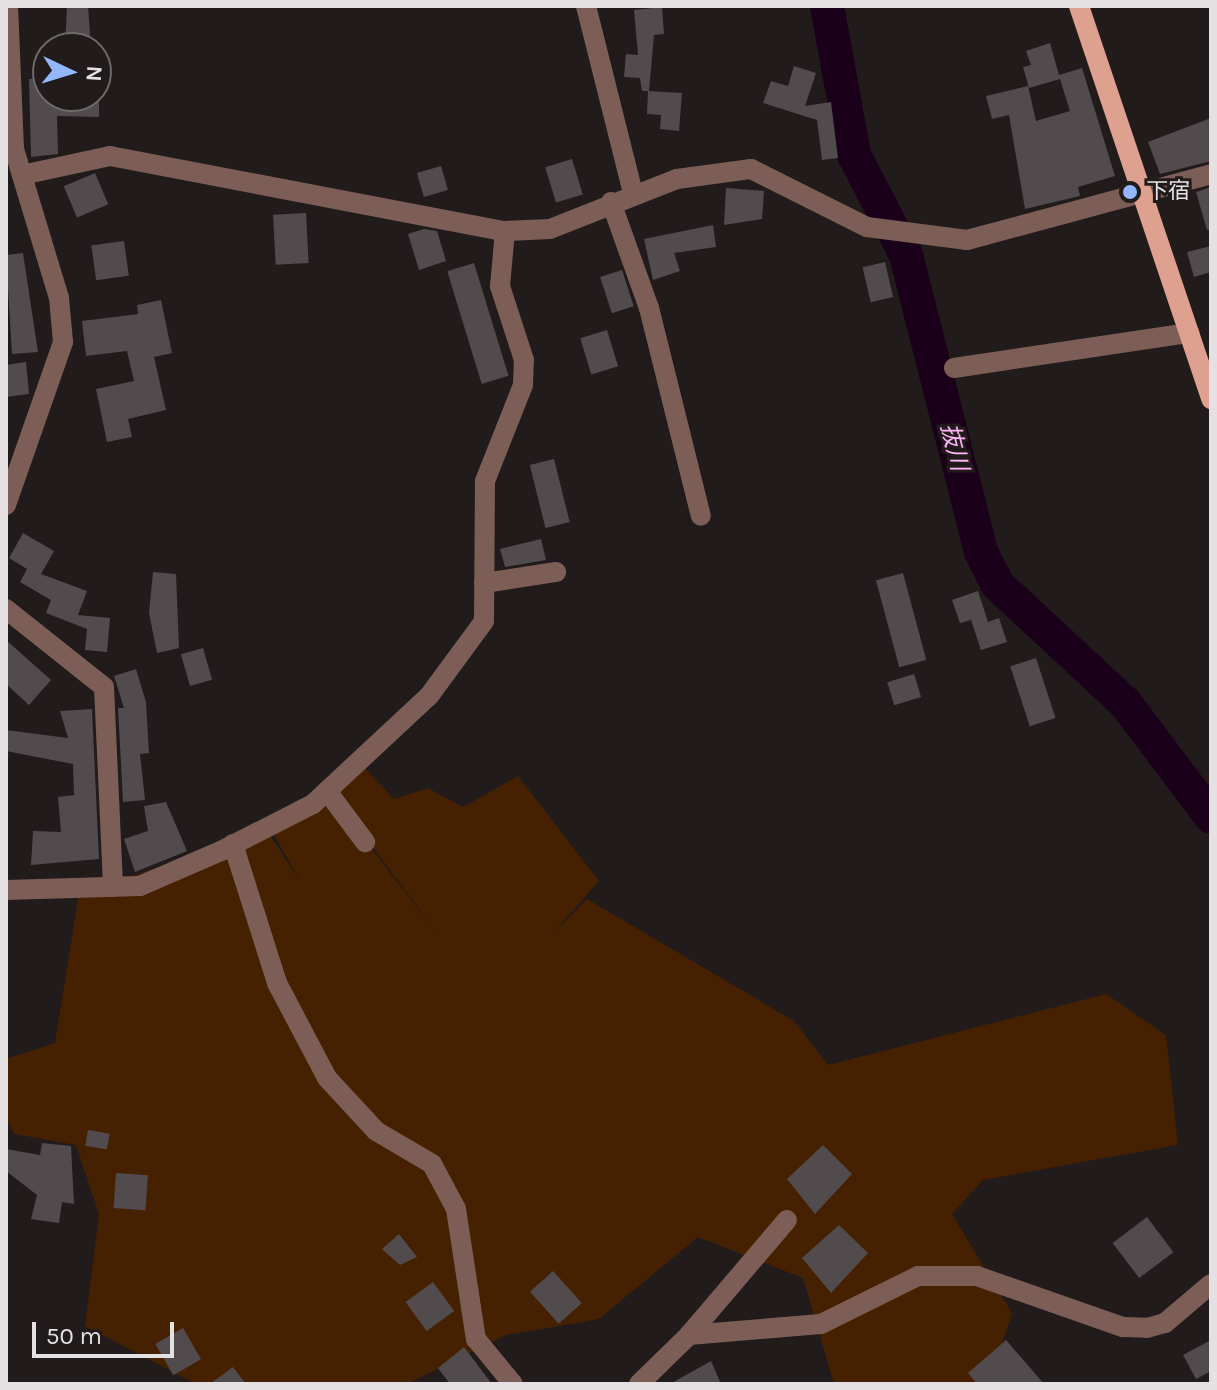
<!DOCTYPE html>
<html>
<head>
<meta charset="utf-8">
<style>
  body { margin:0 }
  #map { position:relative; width:1217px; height:1390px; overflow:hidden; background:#211b1b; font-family:Karla,"Noto Sans JP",sans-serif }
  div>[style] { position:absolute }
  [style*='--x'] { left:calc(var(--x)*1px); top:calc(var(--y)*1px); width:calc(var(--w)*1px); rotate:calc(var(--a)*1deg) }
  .green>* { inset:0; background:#452101 }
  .river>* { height:34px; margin:-17px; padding:0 17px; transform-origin:17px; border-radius:17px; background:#1a0019 }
  .building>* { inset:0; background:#514b4d; transform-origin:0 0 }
  .minor>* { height:20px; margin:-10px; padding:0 10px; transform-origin:10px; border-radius:10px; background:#7c5e56 }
  .major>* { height:20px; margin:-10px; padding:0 10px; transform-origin:10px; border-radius:10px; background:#dea08f }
  .dots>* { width:22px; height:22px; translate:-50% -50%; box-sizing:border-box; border:4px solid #211b1b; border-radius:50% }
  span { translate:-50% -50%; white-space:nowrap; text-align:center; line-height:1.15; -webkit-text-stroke:6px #211b1b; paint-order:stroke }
  .poi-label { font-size:22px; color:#e5e0e1 }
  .left { translate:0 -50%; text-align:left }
  .water-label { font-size:24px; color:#feb4f8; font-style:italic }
  .frame { position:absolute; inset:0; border:8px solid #e5e0e1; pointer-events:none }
  .north { position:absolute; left:32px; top:32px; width:80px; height:80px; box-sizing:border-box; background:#211b1b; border:2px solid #6f6a6a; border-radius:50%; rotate:94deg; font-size:22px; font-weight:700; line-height:32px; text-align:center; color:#e5e0e1 }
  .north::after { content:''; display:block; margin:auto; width:28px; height:36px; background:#93b7fd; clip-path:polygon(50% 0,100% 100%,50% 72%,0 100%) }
  .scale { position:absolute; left:32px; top:1322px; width:142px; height:36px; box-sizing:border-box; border:4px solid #e5e0e1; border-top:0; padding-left:10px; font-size:24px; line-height:28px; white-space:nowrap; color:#e5e0e1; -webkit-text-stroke:6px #211b1b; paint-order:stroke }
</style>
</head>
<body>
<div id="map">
  <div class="green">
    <i style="clip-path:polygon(363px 766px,394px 799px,428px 788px,463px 807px,518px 776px,599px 881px,549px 938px,587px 899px,794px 1021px,828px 1065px,1106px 994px,1166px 1035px,1178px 1145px,983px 1180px,952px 1214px,1012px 1313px,989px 1384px,834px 1384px,803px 1278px,698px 1237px,599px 1319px,506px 1335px,407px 1384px,196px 1384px,85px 1326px,99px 1214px,76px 1145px,14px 1134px,6px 1117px,6px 1059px,55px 1043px,79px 893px,268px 832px,302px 884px,270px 828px,327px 791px,440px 937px,331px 791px)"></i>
  </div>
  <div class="river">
    <i style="--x:827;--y:6;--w:151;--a:79.7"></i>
    <i style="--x:854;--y:155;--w:113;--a:62.5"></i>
    <i style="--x:906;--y:255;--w:306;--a:75.8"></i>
    <i style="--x:981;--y:552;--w:36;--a:63"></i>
    <i style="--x:997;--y:584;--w:176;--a:42.9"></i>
    <i style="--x:1126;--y:704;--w:141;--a:53"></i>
  </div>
  <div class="building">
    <i style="clip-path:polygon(67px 6px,88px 6px,91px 48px,65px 48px)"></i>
    <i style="clip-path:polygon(662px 7px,664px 34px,654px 35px,649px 91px,642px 91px,640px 78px,624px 77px,626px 54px,638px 55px,634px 10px)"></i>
    <i style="clip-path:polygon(1050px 43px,1059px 75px,1082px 68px,1115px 176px,1078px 187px,1080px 196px,1025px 209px,1009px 115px,992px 119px,986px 96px,1028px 86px,1036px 121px,1070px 111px,1060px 79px,1029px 88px,1023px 67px,1031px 65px,1026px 51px)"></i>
    <i style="clip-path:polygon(794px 66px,816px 73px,805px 106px,831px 102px,838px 158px,822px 160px,817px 120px,763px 103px,771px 81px,788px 86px)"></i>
    <i style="clip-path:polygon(29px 79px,48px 79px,48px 96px,99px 96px,99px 117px,57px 116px,58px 154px,31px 157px)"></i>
    <i style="clip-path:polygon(648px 91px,682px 93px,679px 131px,660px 129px,661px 115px,647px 114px)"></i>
    <i style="clip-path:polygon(1211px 118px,1211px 161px,1160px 174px,1148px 142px)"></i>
    <i style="left:572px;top:159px;width:37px;height:28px;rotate:73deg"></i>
    <i style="left:441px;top:166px;width:25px;height:25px;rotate:74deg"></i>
    <i style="left:95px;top:173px;width:34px;height:34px;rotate:67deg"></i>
    <i style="clip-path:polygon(1211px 187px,1211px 230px,1207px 230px,1196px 192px)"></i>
    <i style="clip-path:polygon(726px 188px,764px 191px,762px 219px,724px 225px)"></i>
    <i style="left:306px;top:213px;width:50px;height:33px;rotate:87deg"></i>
    <i style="clip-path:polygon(713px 225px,716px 247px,674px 253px,680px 271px,653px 280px,644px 239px)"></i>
    <i style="clip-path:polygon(424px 229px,437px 231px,446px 261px,419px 270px,408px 234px)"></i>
    <i style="left:124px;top:241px;width:35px;height:33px;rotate:82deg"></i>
    <i style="clip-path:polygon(1211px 246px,1211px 272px,1194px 277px,1187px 252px)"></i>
    <i style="clip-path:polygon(23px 253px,38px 352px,12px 354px,6px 255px)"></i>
    <i style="left:885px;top:262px;width:36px;height:23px;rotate:77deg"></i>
    <i style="left:474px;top:263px;width:118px;height:28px;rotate:73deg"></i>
    <i style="left:622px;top:270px;width:38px;height:23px;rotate:72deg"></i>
    <i style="clip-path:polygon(161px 300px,172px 353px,154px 357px,166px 410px,128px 419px,132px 437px,107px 442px,96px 389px,134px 381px,127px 351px,86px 356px,82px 321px,138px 314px,137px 305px)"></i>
    <i style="left:607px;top:330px;width:38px;height:28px;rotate:73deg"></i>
    <i style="clip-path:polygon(26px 362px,29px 394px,6px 397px,6px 365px)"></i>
    <i style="left:554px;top:459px;width:65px;height:25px;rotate:76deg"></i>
    <i style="clip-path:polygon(23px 533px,54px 551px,41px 574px,87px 591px,78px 615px,110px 618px,107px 652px,85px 650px,87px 629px,46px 613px,51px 600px,20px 582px,27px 569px,9px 558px)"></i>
    <i style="clip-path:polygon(541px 539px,546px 560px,505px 567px,500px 549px)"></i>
    <i style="clip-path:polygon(153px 572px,176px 574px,179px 648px,157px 653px,149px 613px)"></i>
    <i style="left:903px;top:573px;width:90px;height:28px;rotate:75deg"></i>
    <i style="clip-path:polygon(978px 591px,988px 622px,999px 618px,1007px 642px,981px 650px,971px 620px,960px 623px,952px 600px)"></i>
    <i style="clip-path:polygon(6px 640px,51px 680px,29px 705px,6px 684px)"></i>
    <i style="left:203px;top:648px;width:33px;height:23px;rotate:74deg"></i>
    <i style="left:1036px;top:658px;width:63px;height:27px;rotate:72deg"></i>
    <i style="clip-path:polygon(136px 669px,146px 702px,149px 753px,140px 754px,145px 800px,123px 802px,118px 708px,124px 708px,114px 676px)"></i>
    <i style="left:914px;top:674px;width:24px;height:28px;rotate:73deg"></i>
    <i style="clip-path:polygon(92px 709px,99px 859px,31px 865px,33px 831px,61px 832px,58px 797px,74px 795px,73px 764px,6px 751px,6px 730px,68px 738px,60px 711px)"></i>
    <i style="clip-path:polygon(166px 802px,187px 851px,135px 872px,124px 839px,148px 831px,144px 806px)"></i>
    <i style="left:88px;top:1130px;width:22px;height:16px;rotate:10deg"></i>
    <i style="clip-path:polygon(42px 1143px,71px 1146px,74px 1204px,62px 1202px,59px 1223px,31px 1219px,37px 1195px,6px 1171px,6px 1149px,40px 1155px)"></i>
    <i style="clip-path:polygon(823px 1145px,852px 1174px,815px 1214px,787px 1179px)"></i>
    <i style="left:116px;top:1173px;width:32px;height:35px;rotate:4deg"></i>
    <i style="left:1147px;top:1217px;width:44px;height:43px;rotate:53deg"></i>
    <i style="clip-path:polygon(839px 1225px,868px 1253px,831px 1293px,802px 1258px)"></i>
    <i style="clip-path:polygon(399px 1234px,417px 1257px,400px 1265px,382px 1249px)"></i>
    <i style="left:553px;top:1271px;width:43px;height:31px;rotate:48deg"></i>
    <i style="left:433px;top:1282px;width:36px;height:34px;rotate:54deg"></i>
    <i style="left:183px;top:1328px;width:36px;height:32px;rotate:60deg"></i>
    <i style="clip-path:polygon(1006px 1340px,1044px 1384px,977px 1384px,968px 1373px)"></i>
    <i style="clip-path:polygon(1211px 1340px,1211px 1371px,1196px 1379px,1183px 1355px)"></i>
    <i style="clip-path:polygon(464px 1347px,492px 1384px,450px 1384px,438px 1368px)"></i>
    <i style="clip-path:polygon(711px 1361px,721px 1384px,670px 1384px)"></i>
    <i style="clip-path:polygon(233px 1367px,246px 1384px,210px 1384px)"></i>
  </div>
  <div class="minor">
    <i style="--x:586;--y:6;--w:193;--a:75.9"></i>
    <i style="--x:22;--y:175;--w:90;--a:-12.2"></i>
    <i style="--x:110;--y:156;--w:402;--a:10.8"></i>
    <i style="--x:505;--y:231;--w:45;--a:-2.5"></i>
    <i style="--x:550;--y:229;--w:136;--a:-21.5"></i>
    <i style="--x:677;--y:179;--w:75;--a:-7.7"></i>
    <i style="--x:751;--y:169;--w:130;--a:26.6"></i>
    <i style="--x:867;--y:227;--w:101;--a:7.4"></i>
    <i style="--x:967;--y:240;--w:253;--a:-15.1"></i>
    <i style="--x:611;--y:202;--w:113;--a:70.3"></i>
    <i style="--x:649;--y:308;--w:214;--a:76"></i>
    <i style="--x:954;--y:368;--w:238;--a:-8.5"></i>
    <i style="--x:6;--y:505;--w:173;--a:-70.7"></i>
    <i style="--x:63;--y:342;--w:44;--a:-95.2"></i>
    <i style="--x:59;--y:298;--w:156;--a:-106.8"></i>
    <i style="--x:14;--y:149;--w:143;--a:-92.4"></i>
    <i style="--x:484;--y:583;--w:73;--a:-8.7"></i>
    <i style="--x:6;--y:609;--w:125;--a:38.5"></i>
    <i style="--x:104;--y:687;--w:200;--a:87.4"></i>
    <i style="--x:327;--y:791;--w:64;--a:53.3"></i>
    <i style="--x:233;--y:844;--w:146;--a:72.4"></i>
    <i style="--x:277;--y:983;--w:107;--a:62.2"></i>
    <i style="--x:327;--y:1078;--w:72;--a:47.2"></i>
    <i style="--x:376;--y:1131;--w:65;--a:30.5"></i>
    <i style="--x:432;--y:1164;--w:51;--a:61.9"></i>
    <i style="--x:456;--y:1209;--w:132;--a:81.3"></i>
    <i style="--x:476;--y:1339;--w:58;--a:50.6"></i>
    <i style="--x:6;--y:890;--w:134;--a:-1.7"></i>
    <i style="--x:140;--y:886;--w:88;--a:-23.4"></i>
    <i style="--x:221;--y:851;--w:103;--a:-27.1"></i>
    <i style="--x:313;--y:804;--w:158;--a:-43"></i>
    <i style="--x:429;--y:696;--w:93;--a:-53.7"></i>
    <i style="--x:484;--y:621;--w:140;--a:-89.6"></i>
    <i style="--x:485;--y:481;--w:103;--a:-68.4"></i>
    <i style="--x:523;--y:385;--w:25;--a:-88"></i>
    <i style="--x:524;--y:360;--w:78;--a:-108"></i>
    <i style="--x:500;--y:286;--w:55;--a:-84.8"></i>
    <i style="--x:689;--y:1335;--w:151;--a:-49.6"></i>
    <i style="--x:639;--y:1384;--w:70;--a:-44.4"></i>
    <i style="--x:689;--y:1335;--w:132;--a:-4.8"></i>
    <i style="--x:821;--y:1324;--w:108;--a:-26.3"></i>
    <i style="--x:918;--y:1276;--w:59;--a:0"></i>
    <i style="--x:977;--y:1276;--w:155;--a:19.3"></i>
    <i style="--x:1123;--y:1327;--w:24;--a:2"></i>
    <i style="--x:1147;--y:1328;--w:19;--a:-16"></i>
    <i style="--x:1165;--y:1323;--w:60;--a:-40.3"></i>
  </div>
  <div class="major">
    <i style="--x:1079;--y:6;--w:415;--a:71.4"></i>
  </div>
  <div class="dots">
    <i style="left:1130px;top:192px;background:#93b7fd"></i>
  </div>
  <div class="poi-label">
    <span class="left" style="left:1146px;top:192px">下宿</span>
  </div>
  <div class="water-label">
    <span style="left:954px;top:447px;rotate:76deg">抜川</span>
  </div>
  <div class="frame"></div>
  <div class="north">N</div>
  <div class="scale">50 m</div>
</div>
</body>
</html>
